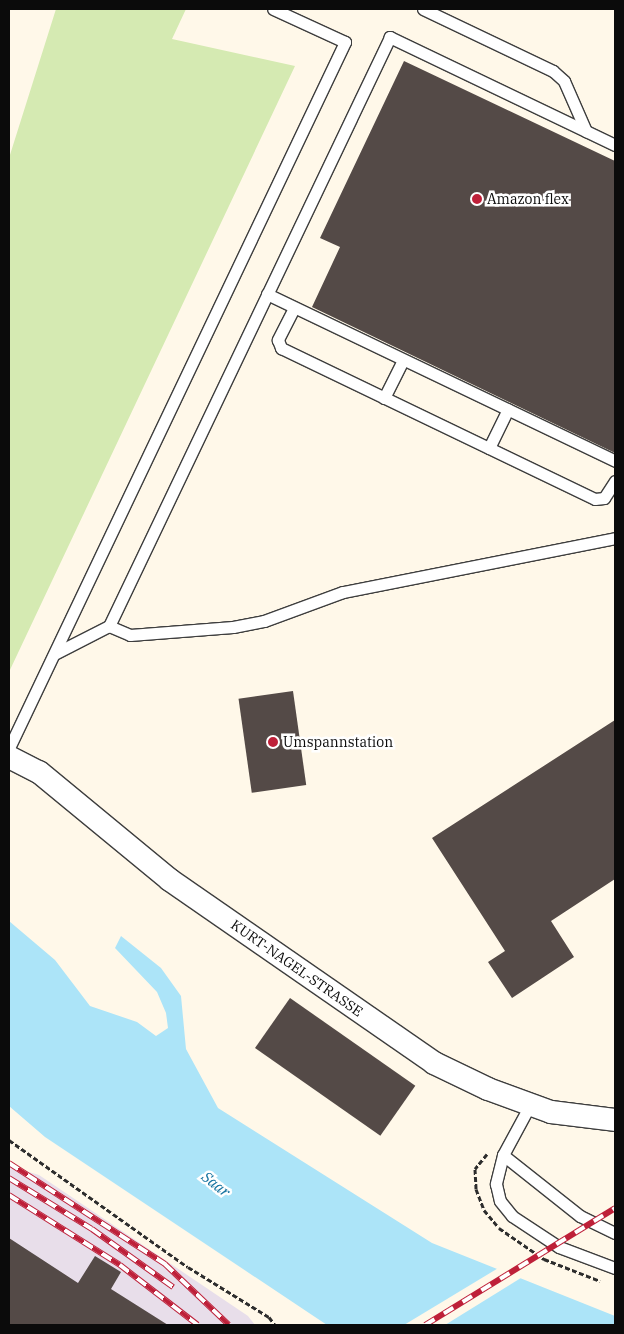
<!DOCTYPE html>
<html>
<head>
<meta charset="utf-8">
<style>
  body { margin:0 }
  #map { position:relative; width:624px; height:1334px; overflow:hidden; background:#fff8e9; font-family:"IBM Plex Serif",serif }
  div>[style] { position:absolute }
  [style*='--x'] { left:calc(var(--x)*1px); top:calc(var(--y)*1px); width:calc(var(--w)*1px); rotate:calc(var(--a)*1deg) }
  .industrial>* { inset:0; background:#e8deea }
  .green>* { inset:0; background:#d5eab2 }
  .water>* { inset:0; background:#ace4f8 }
  .pier>* { inset:0; background:#fff8e9 }
  .building>* { inset:0; background:#544a47; transform-origin:0 0 }
  .path>* { height:3px; margin-top:-1.5px; transform-origin:0; background:repeating-linear-gradient(90deg,#2d2d2d 0 5px,transparent 0 7.5px) }
  .roads { filter:drop-shadow(1px 0 #3e3e3e) drop-shadow(-1px 0 #3e3e3e) drop-shadow(0 1px #3e3e3e) drop-shadow(0 -1px #3e3e3e) }
  .lane>* { height:11px; margin:-5.5px; padding:0 5.5px; transform-origin:5.5px; border-radius:5.5px; background:#fff }
  .street>* { height:22px; margin:-11px; padding:0 11px; transform-origin:11px; border-radius:11px; background:#fff }
  .rail>* { height:5.5px; margin-top:-2.75px; transform-origin:0; background:repeating-linear-gradient(90deg,#fff 0 11px,#be2039 0 22px); box-sizing:border-box; border-block:1px solid #be2039 }
  .dots>* { width:14px; height:14px; translate:-50% -50%; box-sizing:border-box; border:2px solid #fff; border-radius:50% }
  span { translate:-50% -50%; white-space:nowrap; text-align:center; line-height:1.15; -webkit-text-stroke:5px #fff; paint-order:stroke }
  .poi-label { font-size:14px; color:#0b0b0b }
  .left { translate:0 -50%; text-align:left }
  .street-label { font-size:14px; color:#0b0b0b }
  .water-label { font-size:15px; color:#12719f; font-style:italic }
  .frame { position:absolute; inset:0; border:10px solid #0b0b0b; pointer-events:none }
</style>
</head>
<body>
<div id="map">
  <div class="industrial">
    <i style="clip-path:polygon(9px 1166px,39px 1175px,248px 1316px,255px 1325px,9px 1325px)"></i>
  </div>
  <div class="green">
    <i style="clip-path:polygon(56px 9px,186px 9px,172px 39px,295px 66px,9px 672px,9px 158px)"></i>
  </div>
  <div class="water">
    <i style="clip-path:polygon(9px 921px,55px 960px,90px 1006px,137px 1022px,156px 1036px,168px 1028px,166px 1013px,157px 992px,115px 948px,121px 936px,161px 968px,181px 996px,186px 1049px,218px 1108px,432px 1243px,615px 1316px,615px 1325px,327px 1325px,45px 1137px,9px 1106px)"></i>
  </div>
  <div class="pier">
    <i style="clip-path:polygon(500px 1267px,524px 1276px,445px 1325px,404px 1325px)"></i>
  </div>
  <div class="building">
    <i style="clip-path:polygon(404px 61px,615px 161px,615px 453px,312px 307px,340px 247px,320px 238px)"></i>
    <i style="left:293px;top:691px;width:95px;height:55px;rotate:82deg"></i>
    <i style="clip-path:polygon(615px 720px,615px 879px,551px 921px,574px 957px,512px 998px,488px 962px,505px 951px,432px 838px)"></i>
    <i style="left:290px;top:998px;width:153px;height:61px;rotate:35deg"></i>
    <i style="clip-path:polygon(9px 1238px,78px 1283px,95px 1256px,121px 1272px,111px 1289px,168px 1325px,9px 1325px)"></i>
  </div>
  <div class="path">
    <i style="--x:9;--y:1140;--w:219;--a:35.4"></i>
    <i style="--x:188;--y:1267;--w:95;--a:31.7"></i>
    <i style="--x:269;--y:1317;--w:10;--a:53"></i>
    <i style="--x:487;--y:1154;--w:19;--a:129"></i>
    <i style="--x:475;--y:1169;--w:20;--a:87"></i>
    <i style="--x:476;--y:1189;--w:22;--a:69"></i>
    <i style="--x:484;--y:1210;--w:23;--a:50"></i>
    <i style="--x:499;--y:1228;--w:55;--a:34.6"></i>
    <i style="--x:544;--y:1259;--w:60;--a:21.4"></i>
  </div>
  <div class="roads">
    <div class="lane">
      <i style="--x:423;--y:9;--w:144;--a:25.5"></i>
      <i style="--x:553;--y:71;--w:15;--a:42"></i>
      <i style="--x:564;--y:81;--w:55;--a:66.3"></i>
      <i style="--x:615;--y:145;--w:250;--a:-154.4"></i>
      <i style="--x:390;--y:37;--w:653;--a:115.5"></i>
      <i style="--x:109;--y:626;--w:23;--a:23"></i>
      <i style="--x:130;--y:635;--w:103;--a:-4.4"></i>
      <i style="--x:233;--y:627;--w:32;--a:-11"></i>
      <i style="--x:264;--y:621;--w:84;--a:-20.2"></i>
      <i style="--x:343;--y:592;--w:277;--a:-11.2"></i>
      <i style="--x:267;--y:294;--w:386;--a:25.6"></i>
      <i style="--x:294;--y:308;--w:36;--a:117"></i>
      <i style="--x:278;--y:340;--w:9;--a:69"></i>
      <i style="--x:281;--y:348;--w:348;--a:25.7"></i>
      <i style="--x:595;--y:499;--w:9;--a:-6"></i>
      <i style="--x:604;--y:498;--w:20;--a:-57"></i>
      <i style="--x:384;--y:398;--w:42;--a:-63.4"></i>
      <i style="--x:489;--y:448;--w:43;--a:-64"></i>
      <i style="--x:56;--y:653;--w:59;--a:-27"></i>
      <i style="--x:9;--y:748;--w:782;--a:-64.55"></i>
      <i style="--x:345;--y:42;--w:79;--a:-155.4"></i>
      <i style="--x:530;--y:1105;--w:57;--a:118.4"></i>
      <i style="--x:503;--y:1155;--w:98;--a:38.4"></i>
      <i style="--x:580;--y:1216;--w:39;--a:26"></i>
      <i style="--x:503;--y:1155;--w:30;--a:104"></i>
      <i style="--x:496;--y:1184;--w:17;--a:77"></i>
      <i style="--x:500;--y:1201;--w:19;--a:51"></i>
      <i style="--x:512;--y:1216;--w:56;--a:33.4"></i>
      <i style="--x:559;--y:1247;--w:60;--a:20.6"></i>
    </div>
    <div class="street">
      <i style="--x:9;--y:757;--w:34;--a:27"></i>
      <i style="--x:39;--y:772;--w:170;--a:39.5"></i>
      <i style="--x:170;--y:880;--w:321;--a:34.7"></i>
      <i style="--x:434;--y:1063;--w:60;--a:25.7"></i>
      <i style="--x:488;--y:1089;--w:67;--a:20.1"></i>
      <i style="--x:551;--y:1112;--w:64;--a:7.1"></i>
    </div>
  </div>
  <div class="rail">
    <i style="--x:9;--y:1163;--w:186;--a:32.9"></i>
    <i style="--x:165;--y:1264;--w:88;--a:43.6"></i>
    <i style="--x:9;--y:1178;--w:97;--a:31.6"></i>
    <i style="--x:92;--y:1229;--w:100;--a:35.6"></i>
    <i style="--x:9;--y:1195;--w:131;--a:32.2"></i>
    <i style="--x:120;--y:1265;--w:98;--a:37.6"></i>
    <i style="--x:425;--y:1325;--w:223;--a:-31.6"></i>
  </div>
  <div class="dots">
    <i style="left:477px;top:199px;background:#be2039"></i>
    <i style="left:273px;top:742px;background:#be2039"></i>
  </div>
  <div class="poi-label">
    <span class="left" style="left:487px;top:199px">Amazon flex</span>
    <span class="left" style="left:283px;top:742px">Umspannstation</span>
  </div>
  <div class="street-label">
    <span style="left:297px;top:968px;rotate:35deg">KURT-NAGEL-STRASSE</span>
  </div>
  <div class="water-label">
    <span style="left:216px;top:1184px;rotate:38deg">Saar</span>
  </div>
  <div class="frame"></div>
</div>
</body>
</html>
